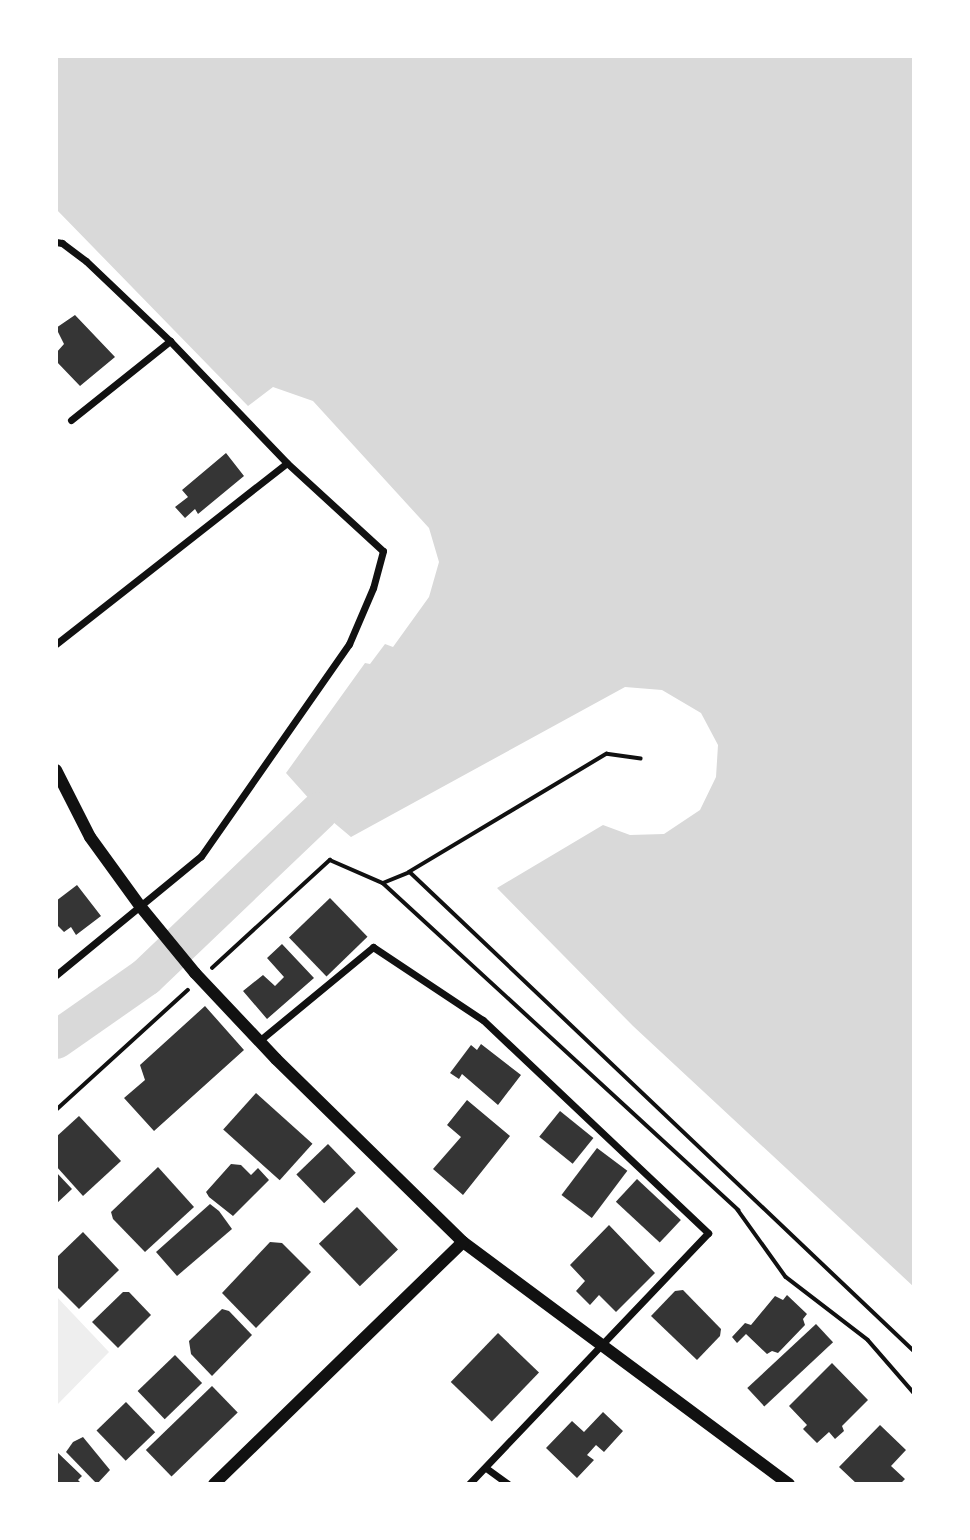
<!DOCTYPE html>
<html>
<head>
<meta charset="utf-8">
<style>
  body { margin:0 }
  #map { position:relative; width:970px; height:1540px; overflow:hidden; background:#fff; font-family:"Fira Sans Condensed",sans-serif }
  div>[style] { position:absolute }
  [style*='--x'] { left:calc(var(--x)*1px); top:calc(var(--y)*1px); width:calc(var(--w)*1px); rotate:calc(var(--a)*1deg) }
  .green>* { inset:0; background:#eee }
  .water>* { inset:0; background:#d9d9d9 }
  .river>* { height:38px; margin:-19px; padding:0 19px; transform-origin:19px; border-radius:19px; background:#d9d9d9 }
  .building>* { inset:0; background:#353535; transform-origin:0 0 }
  .path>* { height:3.5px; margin:-1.75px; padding:0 1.75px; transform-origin:1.75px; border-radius:1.75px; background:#111 }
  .minor>* { height:7px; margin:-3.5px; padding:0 3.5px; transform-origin:3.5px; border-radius:3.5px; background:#111 }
  .tertiary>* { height:12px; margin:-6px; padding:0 6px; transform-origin:6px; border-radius:6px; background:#111 }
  span { translate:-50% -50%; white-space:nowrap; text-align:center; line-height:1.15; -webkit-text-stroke:6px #fff; paint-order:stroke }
  .frame { position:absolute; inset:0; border:58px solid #fff; pointer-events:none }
</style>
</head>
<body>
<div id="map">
  <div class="green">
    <i style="clip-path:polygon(56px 1296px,109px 1352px,56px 1406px)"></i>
  </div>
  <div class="water">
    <i style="clip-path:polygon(56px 56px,914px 56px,914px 1287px,633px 1026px,497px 888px,603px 825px,630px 835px,664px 834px,700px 810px,716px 777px,718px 745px,701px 713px,662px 690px,625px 687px,351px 837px,320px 811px,286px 773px,365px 663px,370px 664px,385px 644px,393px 647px,429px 597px,439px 562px,429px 528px,313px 401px,273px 387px,248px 406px,56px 209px)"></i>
  </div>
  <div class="river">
    <i style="--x:56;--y:1040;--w:110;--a:-35"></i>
    <i style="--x:146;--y:977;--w:240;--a:-43.7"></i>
  </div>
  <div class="building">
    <i style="clip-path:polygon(75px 315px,115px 357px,80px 386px,56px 361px,56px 353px,64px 344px,56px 328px)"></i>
    <i style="clip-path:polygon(226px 453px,244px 476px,198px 514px,195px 509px,185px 518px,175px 507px,188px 497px,182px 490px)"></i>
    <i style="clip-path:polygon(77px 885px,101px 916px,76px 935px,71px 927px,64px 932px,56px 924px,56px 901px)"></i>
    <i style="left:330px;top:898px;width:54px;height:57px;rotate:46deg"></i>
    <i style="clip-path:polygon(282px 944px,314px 978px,267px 1019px,243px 991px,263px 975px,275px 986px,284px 977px,267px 958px)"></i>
    <i style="clip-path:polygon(205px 1006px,244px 1050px,154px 1131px,124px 1098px,145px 1080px,140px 1065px)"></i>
    <i style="clip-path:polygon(481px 1044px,521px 1075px,498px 1105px,462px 1074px,459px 1079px,450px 1073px,471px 1045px,477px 1050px)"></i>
    <i style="left:256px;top:1093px;width:76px;height:49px;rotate:42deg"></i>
    <i style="clip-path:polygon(467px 1100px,510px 1136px,463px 1195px,433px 1169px,461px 1137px,447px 1125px)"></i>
    <i style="left:560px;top:1111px;width:43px;height:33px;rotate:39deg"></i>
    <i style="clip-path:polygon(79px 1116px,121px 1161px,83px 1196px,56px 1166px,56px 1137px)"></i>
    <i style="left:328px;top:1144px;width:40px;height:44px;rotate:46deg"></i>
    <i style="left:597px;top:1148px;width:38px;height:59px;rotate:37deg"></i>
    <i style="clip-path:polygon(231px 1164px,241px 1165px,251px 1175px,258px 1168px,269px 1180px,233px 1216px,209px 1197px,206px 1192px)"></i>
    <i style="clip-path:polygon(158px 1167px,194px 1207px,145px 1252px,113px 1219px,111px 1212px)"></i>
    <i style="clip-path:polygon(56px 1172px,72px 1189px,56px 1204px)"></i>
    <i style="left:637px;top:1179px;width:60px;height:31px;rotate:43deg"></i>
    <i style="clip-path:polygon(210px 1204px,219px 1211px,232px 1229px,177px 1276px,156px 1252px)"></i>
    <i style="left:357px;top:1207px;width:59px;height:53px;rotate:46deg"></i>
    <i style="clip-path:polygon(609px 1225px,655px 1273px,616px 1312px,599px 1295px,590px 1305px,576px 1291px,585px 1281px,570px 1265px)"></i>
    <i style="clip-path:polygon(83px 1232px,119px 1270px,79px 1309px,56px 1286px,56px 1258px)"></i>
    <i style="clip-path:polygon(270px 1242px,282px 1243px,311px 1272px,256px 1328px,222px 1293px)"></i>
    <i style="clip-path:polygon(683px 1290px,721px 1329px,720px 1336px,697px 1360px,651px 1316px,675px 1291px)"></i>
    <i style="clip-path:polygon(123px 1292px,129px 1292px,151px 1315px,118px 1348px,92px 1322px)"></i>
    <i style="clip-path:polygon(787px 1295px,807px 1314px,803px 1319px,805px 1325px,778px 1353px,772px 1351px,767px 1354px,746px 1334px,737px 1343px,732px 1337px,745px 1323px,751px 1325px,775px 1296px,783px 1300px)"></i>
    <i style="clip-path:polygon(222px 1309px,229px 1311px,252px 1335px,212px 1376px,191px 1354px,189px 1341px)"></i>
    <i style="left:816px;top:1324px;width:25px;height:94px;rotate:47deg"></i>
    <i style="left:498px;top:1333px;width:57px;height:68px;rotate:44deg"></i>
    <i style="left:175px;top:1355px;width:39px;height:52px;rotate:46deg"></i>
    <i style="clip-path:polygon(832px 1363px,868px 1400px,842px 1426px,844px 1431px,835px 1439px,829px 1432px,817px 1443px,803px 1429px,807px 1425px,789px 1406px)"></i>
    <i style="left:212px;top:1386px;width:37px;height:92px;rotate:46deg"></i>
    <i style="left:126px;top:1402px;width:42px;height:41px;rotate:46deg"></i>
    <i style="clip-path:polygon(603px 1412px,623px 1431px,604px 1452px,596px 1445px,587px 1455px,594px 1460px,577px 1478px,546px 1448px,572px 1421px,584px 1432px)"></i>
    <i style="clip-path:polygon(880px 1425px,906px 1450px,891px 1466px,905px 1479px,900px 1484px,857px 1484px,839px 1467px)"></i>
    <i style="clip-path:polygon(83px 1437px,110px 1470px,97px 1484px,66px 1452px,73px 1442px)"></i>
    <i style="clip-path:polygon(56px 1451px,82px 1476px,78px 1480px,82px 1484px,56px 1484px)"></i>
  </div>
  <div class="path">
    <i style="--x:641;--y:759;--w:34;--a:-172"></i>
    <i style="--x:607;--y:754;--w:230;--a:149.1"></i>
    <i style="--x:410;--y:872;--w:695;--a:43.54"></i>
    <i style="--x:383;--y:883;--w:483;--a:42.6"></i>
    <i style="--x:738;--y:1210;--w:82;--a:54.4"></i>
    <i style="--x:786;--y:1277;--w:103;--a:37.5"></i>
    <i style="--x:868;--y:1340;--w:70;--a:49"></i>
    <i style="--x:212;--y:968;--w:160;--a:-42.5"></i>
    <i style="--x:330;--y:860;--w:58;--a:23.5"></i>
    <i style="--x:383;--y:883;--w:29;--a:-22"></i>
    <i style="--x:56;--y:1110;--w:178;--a:-42.3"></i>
  </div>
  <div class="minor">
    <i style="--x:56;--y:242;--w:6;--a:9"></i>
    <i style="--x:62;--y:243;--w:30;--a:37"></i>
    <i style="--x:86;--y:261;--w:116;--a:43.6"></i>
    <i style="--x:170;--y:341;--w:169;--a:46.2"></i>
    <i style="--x:287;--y:463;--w:130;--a:42.5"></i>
    <i style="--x:383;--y:551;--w:38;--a:105"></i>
    <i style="--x:373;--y:588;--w:61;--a:113.2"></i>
    <i style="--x:349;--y:644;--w:259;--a:124.9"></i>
    <i style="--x:201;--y:856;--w:188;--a:140.6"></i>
    <i style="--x:71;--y:420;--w:127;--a:-38.6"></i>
    <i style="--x:56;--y:644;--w:293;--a:-38.1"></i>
    <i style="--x:259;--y:1041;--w:148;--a:-39.5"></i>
    <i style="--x:373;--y:947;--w:132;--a:33.6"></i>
    <i style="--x:483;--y:1020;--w:310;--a:43.4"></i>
    <i style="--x:708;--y:1233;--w:347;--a:133.6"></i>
    <i style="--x:486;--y:1468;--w:27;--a:36"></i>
  </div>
  <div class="tertiary">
    <i style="--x:56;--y:770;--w:75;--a:63.1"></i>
    <i style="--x:90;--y:837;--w:85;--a:54.1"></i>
    <i style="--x:140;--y:906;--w:87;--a:50.6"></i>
    <i style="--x:195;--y:973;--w:118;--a:46.7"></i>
    <i style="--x:276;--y:1059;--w:262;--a:44.4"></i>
    <i style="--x:463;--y:1242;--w:406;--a:36.6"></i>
    <i style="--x:214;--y:1484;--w:347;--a:-44.2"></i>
  </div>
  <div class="frame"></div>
</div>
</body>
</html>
